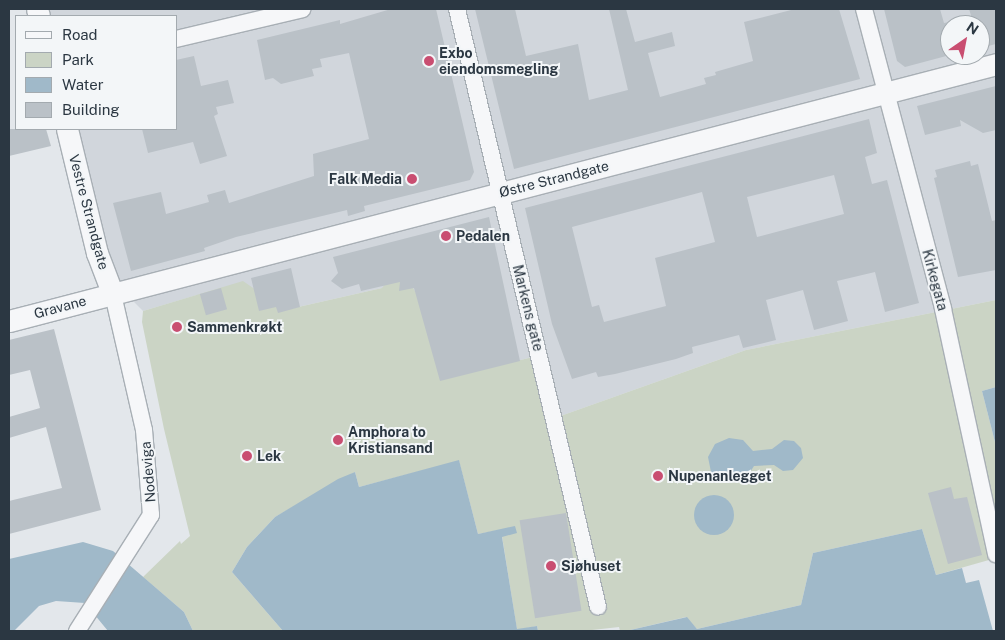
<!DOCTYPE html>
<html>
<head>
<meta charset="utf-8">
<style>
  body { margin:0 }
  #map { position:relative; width:1005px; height:640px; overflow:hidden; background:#e3e7eb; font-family:"Public Sans",sans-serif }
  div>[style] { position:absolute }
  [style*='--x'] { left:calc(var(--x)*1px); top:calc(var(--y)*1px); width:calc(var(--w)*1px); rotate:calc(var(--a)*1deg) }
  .built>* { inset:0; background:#d1d6dc }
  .green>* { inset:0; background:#cbd4c5 }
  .water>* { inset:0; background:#a0b9c9 }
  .round { border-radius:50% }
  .building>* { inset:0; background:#bac1c7; transform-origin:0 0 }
  .roads { filter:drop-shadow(1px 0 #a8afb5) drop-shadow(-1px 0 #a8afb5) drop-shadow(0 1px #a8afb5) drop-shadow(0 -1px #a8afb5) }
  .minor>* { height:16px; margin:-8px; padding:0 8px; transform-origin:8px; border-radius:8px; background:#f6f7f9 }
  .tertiary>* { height:21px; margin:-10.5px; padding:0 10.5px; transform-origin:10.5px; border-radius:10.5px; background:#f6f7f9 }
  .dots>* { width:14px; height:14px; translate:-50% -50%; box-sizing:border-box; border:2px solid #f3f6f8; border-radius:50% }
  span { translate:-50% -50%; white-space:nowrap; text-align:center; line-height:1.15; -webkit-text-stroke:4px #f3f6f8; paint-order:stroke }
  .poi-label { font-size:14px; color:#2b3742; font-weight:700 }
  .left { translate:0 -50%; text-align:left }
  .right { translate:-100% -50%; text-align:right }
  .street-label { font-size:14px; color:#2b3742 }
  .frame { position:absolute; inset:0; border:10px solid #2b3742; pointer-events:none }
  .legend { position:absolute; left:15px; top:15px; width:162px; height:115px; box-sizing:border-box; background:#f3f6f8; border:1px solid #a3aaaf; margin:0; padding:6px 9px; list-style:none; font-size:15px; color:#2b3742 }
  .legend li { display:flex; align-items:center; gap:10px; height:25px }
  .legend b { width:25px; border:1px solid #a3aaaf }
  .north { position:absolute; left:940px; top:15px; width:50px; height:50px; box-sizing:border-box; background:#f3f6f8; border:1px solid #a3aaaf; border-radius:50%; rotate:33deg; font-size:14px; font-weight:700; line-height:20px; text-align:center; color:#2b3742 }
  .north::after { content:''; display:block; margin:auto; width:18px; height:22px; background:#c94e71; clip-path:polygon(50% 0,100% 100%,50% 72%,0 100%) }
</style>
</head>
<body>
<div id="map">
  <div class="built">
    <i style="clip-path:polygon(evenodd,41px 9px,996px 9px,996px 300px,746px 350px,552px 419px,537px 356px,442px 379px,382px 288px,285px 310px,197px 295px,143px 311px,127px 295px,103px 249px,73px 129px,176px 129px,176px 16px,43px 16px,41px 9px,950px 25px,980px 25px,980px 55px,950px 55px,950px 25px)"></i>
  </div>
  <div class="green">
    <i style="clip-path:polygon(400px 266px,416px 293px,442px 379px,537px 356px,552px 419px,746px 350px,996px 300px,996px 387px,982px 391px,996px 446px,996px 558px,936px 575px,922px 529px,813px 553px,801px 605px,697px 629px,686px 617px,626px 631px,620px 631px,619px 627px,583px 631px,538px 631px,537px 626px,517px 630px,502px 536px,515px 527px,478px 534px,459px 461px,359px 487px,355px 472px,275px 517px,247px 547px,232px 572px,283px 631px,193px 631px,184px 612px,143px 577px,180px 541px,181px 544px,190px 536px,164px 429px,142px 322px,143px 311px,243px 281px,285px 310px,382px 288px)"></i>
  </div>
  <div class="water">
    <i style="clip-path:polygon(996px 387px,996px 446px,982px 391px)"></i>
    <i style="clip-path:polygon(729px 438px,743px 440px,753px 451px,772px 449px,784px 440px,794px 441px,801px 448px,803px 458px,793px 470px,783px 471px,774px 465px,754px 466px,745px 480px,723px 482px,711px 472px,708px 457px,715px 444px)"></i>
    <i style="clip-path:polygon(459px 460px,478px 534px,515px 526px,517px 533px,502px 537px,517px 629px,537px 626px,538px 631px,283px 631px,232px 572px,247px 547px,275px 517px,338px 479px,355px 472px,359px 487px)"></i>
    <i class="round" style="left:694px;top:495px;width:40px;height:40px"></i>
    <i style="clip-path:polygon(922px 529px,936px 575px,962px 568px,966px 583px,979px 580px,993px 631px,626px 631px,687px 617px,697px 629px,801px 605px,813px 553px)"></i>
    <i style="clip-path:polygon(83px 542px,113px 551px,184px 612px,193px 631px,108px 631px,85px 603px,56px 601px,39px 606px,14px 631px,9px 631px,9px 559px)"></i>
  </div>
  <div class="building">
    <i style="clip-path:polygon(391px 9px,436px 9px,474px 172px,470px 180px,364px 206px,365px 211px,348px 216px,347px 210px,236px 237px,204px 248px,205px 251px,131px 271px,113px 203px,161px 192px,166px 214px,209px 202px,207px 195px,225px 190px,229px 203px,314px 176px,313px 154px,369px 139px,349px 53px,320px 59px,322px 67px,312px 69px,314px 76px,281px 84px,273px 78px,265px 80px,257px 40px,340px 20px,340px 24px)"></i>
    <i style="clip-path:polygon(475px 9px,515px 9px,526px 56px,578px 44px,589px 100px,628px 90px,609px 9px,626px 9px,635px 42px,672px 32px,675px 46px,648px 53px,660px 97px,706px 84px,704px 78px,716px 75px,715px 72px,753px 61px,744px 22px,795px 9px,839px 9px,860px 79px,514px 169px)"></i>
    <i style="clip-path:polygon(884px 9px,940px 9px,944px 23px,950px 22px,950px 55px,905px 67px,897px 61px)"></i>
    <i style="clip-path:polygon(969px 9px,996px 9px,996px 44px,980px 48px,980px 25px,974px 25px)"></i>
    <i style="clip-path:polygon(194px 56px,201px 86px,228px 80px,234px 103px,216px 107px,218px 114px,214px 116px,227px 156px,200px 164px,193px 142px,148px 153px,142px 129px,176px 129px,176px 60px)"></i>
    <i style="clip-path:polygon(996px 86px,996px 130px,983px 133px,960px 120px,961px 126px,925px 135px,917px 106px)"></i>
    <i style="clip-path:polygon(evenodd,869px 119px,877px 153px,865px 157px,872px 184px,887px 180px,919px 303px,885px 312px,875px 272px,837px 281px,848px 321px,814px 330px,803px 290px,766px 300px,776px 340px,743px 348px,739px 335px,692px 347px,693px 353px,676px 359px,615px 374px,598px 377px,596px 372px,572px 379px,552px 324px,525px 208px,869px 119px,834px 175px,844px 214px,757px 237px,747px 197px,834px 175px,869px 119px,702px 192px,715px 242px,655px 258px,666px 306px,604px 322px,599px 305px,592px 307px,572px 227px,702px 192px)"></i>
    <i style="clip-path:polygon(9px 129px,46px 129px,51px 146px,9px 156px)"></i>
    <i style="clip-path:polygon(970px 161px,971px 166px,978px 164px,992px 221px,996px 220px,996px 270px,958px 277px,934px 178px,937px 177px,935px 170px)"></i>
    <i style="clip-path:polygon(489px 217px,520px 361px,440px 381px,414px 288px,399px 291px,400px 282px,361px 291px,359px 284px,342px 289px,331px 281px,338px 273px,333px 257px)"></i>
    <i style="clip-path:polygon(291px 268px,300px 307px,278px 313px,276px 307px,259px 311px,251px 278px)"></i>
    <i style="left:221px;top:288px;width:22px;height:22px;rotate:74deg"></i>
    <i style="clip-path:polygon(54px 329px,101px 510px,9px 534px,9px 501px,62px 488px,46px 427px,9px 438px,9px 417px,40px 408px,30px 370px,9px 375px,9px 340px)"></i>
    <i style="clip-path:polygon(951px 487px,954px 499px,967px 497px,982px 555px,948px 564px,928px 493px)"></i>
    <i style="left:566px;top:513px;width:99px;height:47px;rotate:81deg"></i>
  </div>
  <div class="roads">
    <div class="minor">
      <i style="--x:457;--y:9;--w:614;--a:76.73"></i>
      <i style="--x:864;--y:9;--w:310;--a:75.2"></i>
      <i style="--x:943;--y:309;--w:251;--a:77.8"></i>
      <i style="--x:176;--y:39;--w:130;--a:-13.3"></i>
      <i style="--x:77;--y:631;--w:138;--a:-57.5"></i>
      <i style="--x:151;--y:515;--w:85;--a:-94.7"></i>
      <i style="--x:144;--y:430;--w:139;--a:-102.9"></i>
    </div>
    <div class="tertiary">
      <i style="--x:37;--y:9;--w:7;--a:74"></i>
      <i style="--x:67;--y:129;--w:128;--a:76.4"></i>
      <i style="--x:97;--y:253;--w:45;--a:69.1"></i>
      <i style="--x:9;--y:321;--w:1020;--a:-14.59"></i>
    </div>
  </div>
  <div class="dots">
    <i style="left:429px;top:61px;background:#c94e71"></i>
    <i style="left:412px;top:179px;background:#c94e71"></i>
    <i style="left:446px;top:236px;background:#c94e71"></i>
    <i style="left:177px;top:327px;background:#c94e71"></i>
    <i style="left:338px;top:440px;background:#c94e71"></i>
    <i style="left:247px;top:456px;background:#c94e71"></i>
    <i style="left:658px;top:476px;background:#c94e71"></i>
    <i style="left:551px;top:566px;background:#c94e71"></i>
  </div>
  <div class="poi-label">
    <span class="left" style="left:439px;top:61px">Exbo<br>eiendomsmegling</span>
    <span class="right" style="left:402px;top:179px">Falk Media</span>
    <span class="left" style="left:456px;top:236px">Pedalen</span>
    <span class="left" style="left:187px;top:327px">Sammenkrøkt</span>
    <span class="left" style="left:348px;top:440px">Amphora to<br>Kristiansand</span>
    <span class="left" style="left:257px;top:456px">Lek</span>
    <span class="left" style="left:668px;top:476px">Nupenanlegget</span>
    <span class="left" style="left:561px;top:566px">Sjøhuset</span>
  </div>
  <div class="street-label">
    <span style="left:554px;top:179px;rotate:-14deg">Østre Strandgate</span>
    <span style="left:89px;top:212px;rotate:75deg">Vestre Strandgate</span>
    <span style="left:935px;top:280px;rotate:75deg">Kirkegata</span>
    <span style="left:60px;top:307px;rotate:-15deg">Gravane</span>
    <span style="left:528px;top:308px;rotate:76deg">Markens gate</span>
    <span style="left:148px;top:472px;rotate:-95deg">Nodeviga</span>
  </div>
  <div class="frame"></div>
  <ul class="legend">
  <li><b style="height:6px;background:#f6f7f9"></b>Road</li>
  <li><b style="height:14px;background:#cbd4c5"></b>Park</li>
  <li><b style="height:14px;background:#a0b9c9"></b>Water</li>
  <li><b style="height:14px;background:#bac1c7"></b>Building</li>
  </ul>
  <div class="north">N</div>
</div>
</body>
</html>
